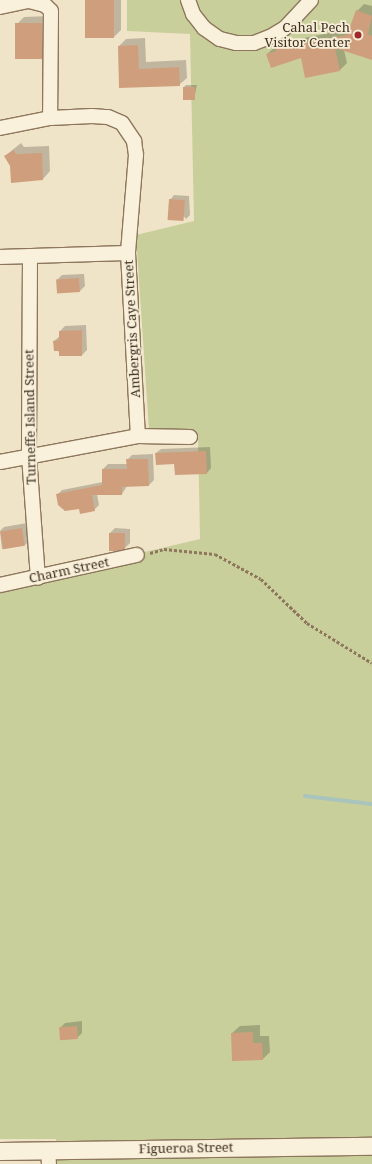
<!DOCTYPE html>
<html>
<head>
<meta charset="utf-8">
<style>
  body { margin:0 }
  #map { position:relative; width:372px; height:1164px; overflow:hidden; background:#f0e4c8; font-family:"Noto Serif",serif }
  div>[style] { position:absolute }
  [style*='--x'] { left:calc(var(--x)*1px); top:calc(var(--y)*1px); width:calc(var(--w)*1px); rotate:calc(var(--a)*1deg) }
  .green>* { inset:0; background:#c9cf9b }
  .shadow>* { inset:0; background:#0003 }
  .stream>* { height:4px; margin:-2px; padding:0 2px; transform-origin:2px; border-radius:2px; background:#a9c4bc }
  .building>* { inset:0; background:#cf9f7d; transform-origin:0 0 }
  .path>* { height:2.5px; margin-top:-1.25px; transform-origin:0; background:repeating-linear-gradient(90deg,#8d765c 0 3px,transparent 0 5px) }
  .roads { filter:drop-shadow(1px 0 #8d765c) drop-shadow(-1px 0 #8d765c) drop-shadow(0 1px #8d765c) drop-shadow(0 -1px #8d765c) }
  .minor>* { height:14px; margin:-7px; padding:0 7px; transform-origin:7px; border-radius:7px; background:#faf1dc }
  .tertiary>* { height:17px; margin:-8.5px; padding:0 8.5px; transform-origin:8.5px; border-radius:8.5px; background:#faf1dc }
  .dots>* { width:11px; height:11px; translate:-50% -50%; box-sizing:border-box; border:2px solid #f7eed8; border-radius:50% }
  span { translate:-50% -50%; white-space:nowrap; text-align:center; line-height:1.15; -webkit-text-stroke:3.5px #f7eed8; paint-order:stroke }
  .poi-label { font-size:13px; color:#3d2e20 }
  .right { translate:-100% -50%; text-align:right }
  .street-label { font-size:13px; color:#3d2e20 }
</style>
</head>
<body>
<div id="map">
  <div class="green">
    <i style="clip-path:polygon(127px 0,372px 0,372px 1164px,56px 1164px,56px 1139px,0 1139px,0 586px,200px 539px,198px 435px,149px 430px,136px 235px,194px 221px,190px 34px,127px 31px)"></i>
  </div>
  <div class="shadow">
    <i style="clip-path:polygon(88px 0,121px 0,121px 30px,114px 37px)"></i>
    <i style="clip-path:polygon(364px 4px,372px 6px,372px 59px,344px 50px,347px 63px,340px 70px,301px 57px,267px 54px,283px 40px,299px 39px,350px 29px,357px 11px)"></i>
    <i style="clip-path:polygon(49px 16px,49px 51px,42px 58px,16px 25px,24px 17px)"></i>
    <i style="clip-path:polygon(145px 38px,146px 62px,186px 60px,187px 78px,179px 85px,120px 87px,119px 46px,126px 39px)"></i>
    <i style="clip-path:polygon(186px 85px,197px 85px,194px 99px,184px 87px)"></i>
    <i style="clip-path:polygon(21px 143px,24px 147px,49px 146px,50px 171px,43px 179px,11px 166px,5px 156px)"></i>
    <i style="clip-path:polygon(174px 195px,189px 196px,190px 215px,186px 219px,170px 200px)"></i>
    <i style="clip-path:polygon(84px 274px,85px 286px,80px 291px,57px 280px,62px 275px)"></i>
    <i style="clip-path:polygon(86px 325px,87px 350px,82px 355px,60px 355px,54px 341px,60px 336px,60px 331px,65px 326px)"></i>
    <i style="clip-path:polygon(210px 447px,211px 468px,207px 473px,175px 463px,156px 453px,161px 449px)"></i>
    <i style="clip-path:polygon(153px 454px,154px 480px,149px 485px,127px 486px,122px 494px,97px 494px,99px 505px,94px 510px,80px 507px,57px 495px,62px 490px,103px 482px,103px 469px,108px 464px,127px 464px,127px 460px,132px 455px)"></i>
    <i style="clip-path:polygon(27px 523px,30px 540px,25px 545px,2px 549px,0 531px,4px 527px)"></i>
    <i style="clip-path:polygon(115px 528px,130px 529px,130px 543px,125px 548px,110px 533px)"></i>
    <i style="clip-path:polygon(82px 1021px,82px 1033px,77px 1038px,60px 1028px,65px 1023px)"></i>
    <i style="clip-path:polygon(260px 1025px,260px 1036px,269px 1036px,270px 1052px,262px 1060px,232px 1033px,240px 1026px)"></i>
  </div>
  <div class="stream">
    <i style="--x:305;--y:796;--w:67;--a:6.8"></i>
  </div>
  <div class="building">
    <i style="left:85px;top:0;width:29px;height:38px"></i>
    <i style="clip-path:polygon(356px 10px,372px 16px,368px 34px,372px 36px,372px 60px,335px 48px,340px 71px,305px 78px,301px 58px,271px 68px,266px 54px,276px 51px,275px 46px,291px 46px,347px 35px)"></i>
    <i style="left:42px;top:23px;width:36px;height:27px;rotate:90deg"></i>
    <i style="clip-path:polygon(138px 45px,139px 69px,179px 67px,180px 86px,119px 88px,118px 46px)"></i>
    <i style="left:183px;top:87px;width:12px;height:13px"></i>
    <i style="clip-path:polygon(14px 150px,16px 154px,42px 153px,43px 180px,11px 183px,10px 166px,4px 156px)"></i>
    <i style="left:169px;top:199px;width:16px;height:21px;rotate:4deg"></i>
    <i style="left:79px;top:278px;width:14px;height:23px;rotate:86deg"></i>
    <i style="clip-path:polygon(82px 330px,82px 356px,59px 356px,59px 351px,54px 351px,53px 341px,59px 340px,59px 331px)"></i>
    <i style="clip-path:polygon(206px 451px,207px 474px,175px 475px,174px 464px,156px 465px,155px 453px)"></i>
    <i style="clip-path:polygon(126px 459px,148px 459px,149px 486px,122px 487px,122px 495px,92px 495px,95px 511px,80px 514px,79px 509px,65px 511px,58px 505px,56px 494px,102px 485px,102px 469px,127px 469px)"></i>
    <i style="left:22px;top:528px;width:18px;height:22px;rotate:81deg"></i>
    <i style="left:109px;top:533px;width:16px;height:18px"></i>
    <i style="left:77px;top:1026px;width:13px;height:18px;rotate:86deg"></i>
    <i style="clip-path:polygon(253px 1032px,253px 1043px,262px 1043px,263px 1060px,232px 1061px,231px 1033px)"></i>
  </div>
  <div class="path">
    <i style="--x:150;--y:553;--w:15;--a:-16"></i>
    <i style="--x:164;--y:549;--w:51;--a:5.6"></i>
    <i style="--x:215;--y:554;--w:52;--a:28.5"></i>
    <i style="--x:261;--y:579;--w:64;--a:43.7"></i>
    <i style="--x:307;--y:623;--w:76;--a:31.6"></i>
  </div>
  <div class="roads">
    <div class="minor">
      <i style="--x:188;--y:0;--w:15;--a:70"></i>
      <i style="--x:193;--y:14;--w:18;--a:52"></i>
      <i style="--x:204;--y:28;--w:19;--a:35"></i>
      <i style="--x:220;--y:39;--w:16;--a:14"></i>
      <i style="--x:236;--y:43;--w:18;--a:0"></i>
      <i style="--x:254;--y:43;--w:17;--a:-21"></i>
      <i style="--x:270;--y:37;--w:17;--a:-31"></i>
      <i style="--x:285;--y:28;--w:38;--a:-47"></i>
      <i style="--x:0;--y:7;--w:30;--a:-12"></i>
      <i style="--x:29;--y:1;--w:16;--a:14"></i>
      <i style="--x:45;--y:5;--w:8;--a:45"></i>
      <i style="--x:51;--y:11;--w:107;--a:90.5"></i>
      <i style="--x:0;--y:128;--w:51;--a:-11.3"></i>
      <i style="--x:50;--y:118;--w:42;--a:-2.7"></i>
      <i style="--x:92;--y:116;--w:16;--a:4"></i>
      <i style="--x:108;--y:117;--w:15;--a:23"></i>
      <i style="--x:122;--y:123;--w:22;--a:56"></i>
      <i style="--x:134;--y:141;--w:14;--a:82"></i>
      <i style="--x:136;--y:155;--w:98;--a:94.7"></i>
      <i style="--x:30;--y:256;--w:200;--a:90.3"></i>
      <i style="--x:29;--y:456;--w:122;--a:85.8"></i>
      <i style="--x:0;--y:257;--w:128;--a:-1.8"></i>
      <i style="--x:128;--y:253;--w:183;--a:86.9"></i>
      <i style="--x:0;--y:462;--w:140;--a:-10.7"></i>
      <i style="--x:138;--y:436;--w:52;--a:1.1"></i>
      <i style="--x:0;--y:585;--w:140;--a:-12.4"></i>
      <i style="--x:48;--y:1150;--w:14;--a:86"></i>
    </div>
    <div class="tertiary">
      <i style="--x:0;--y:1151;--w:372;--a:-0.8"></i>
    </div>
  </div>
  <div class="dots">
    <i style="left:358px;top:35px;background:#9e2a2b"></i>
  </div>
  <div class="poi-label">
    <span class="right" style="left:350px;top:35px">Cahal Pech<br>Visitor Center</span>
  </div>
  <div class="street-label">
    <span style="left:132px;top:329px;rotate:-93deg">Ambergris Caye Street</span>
    <span style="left:30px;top:417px;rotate:-91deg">Turneffe Island Street</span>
    <span style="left:69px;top:570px;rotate:-12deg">Charm Street</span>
    <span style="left:186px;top:1148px;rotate:-1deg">Figueroa Street</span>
  </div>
</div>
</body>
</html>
